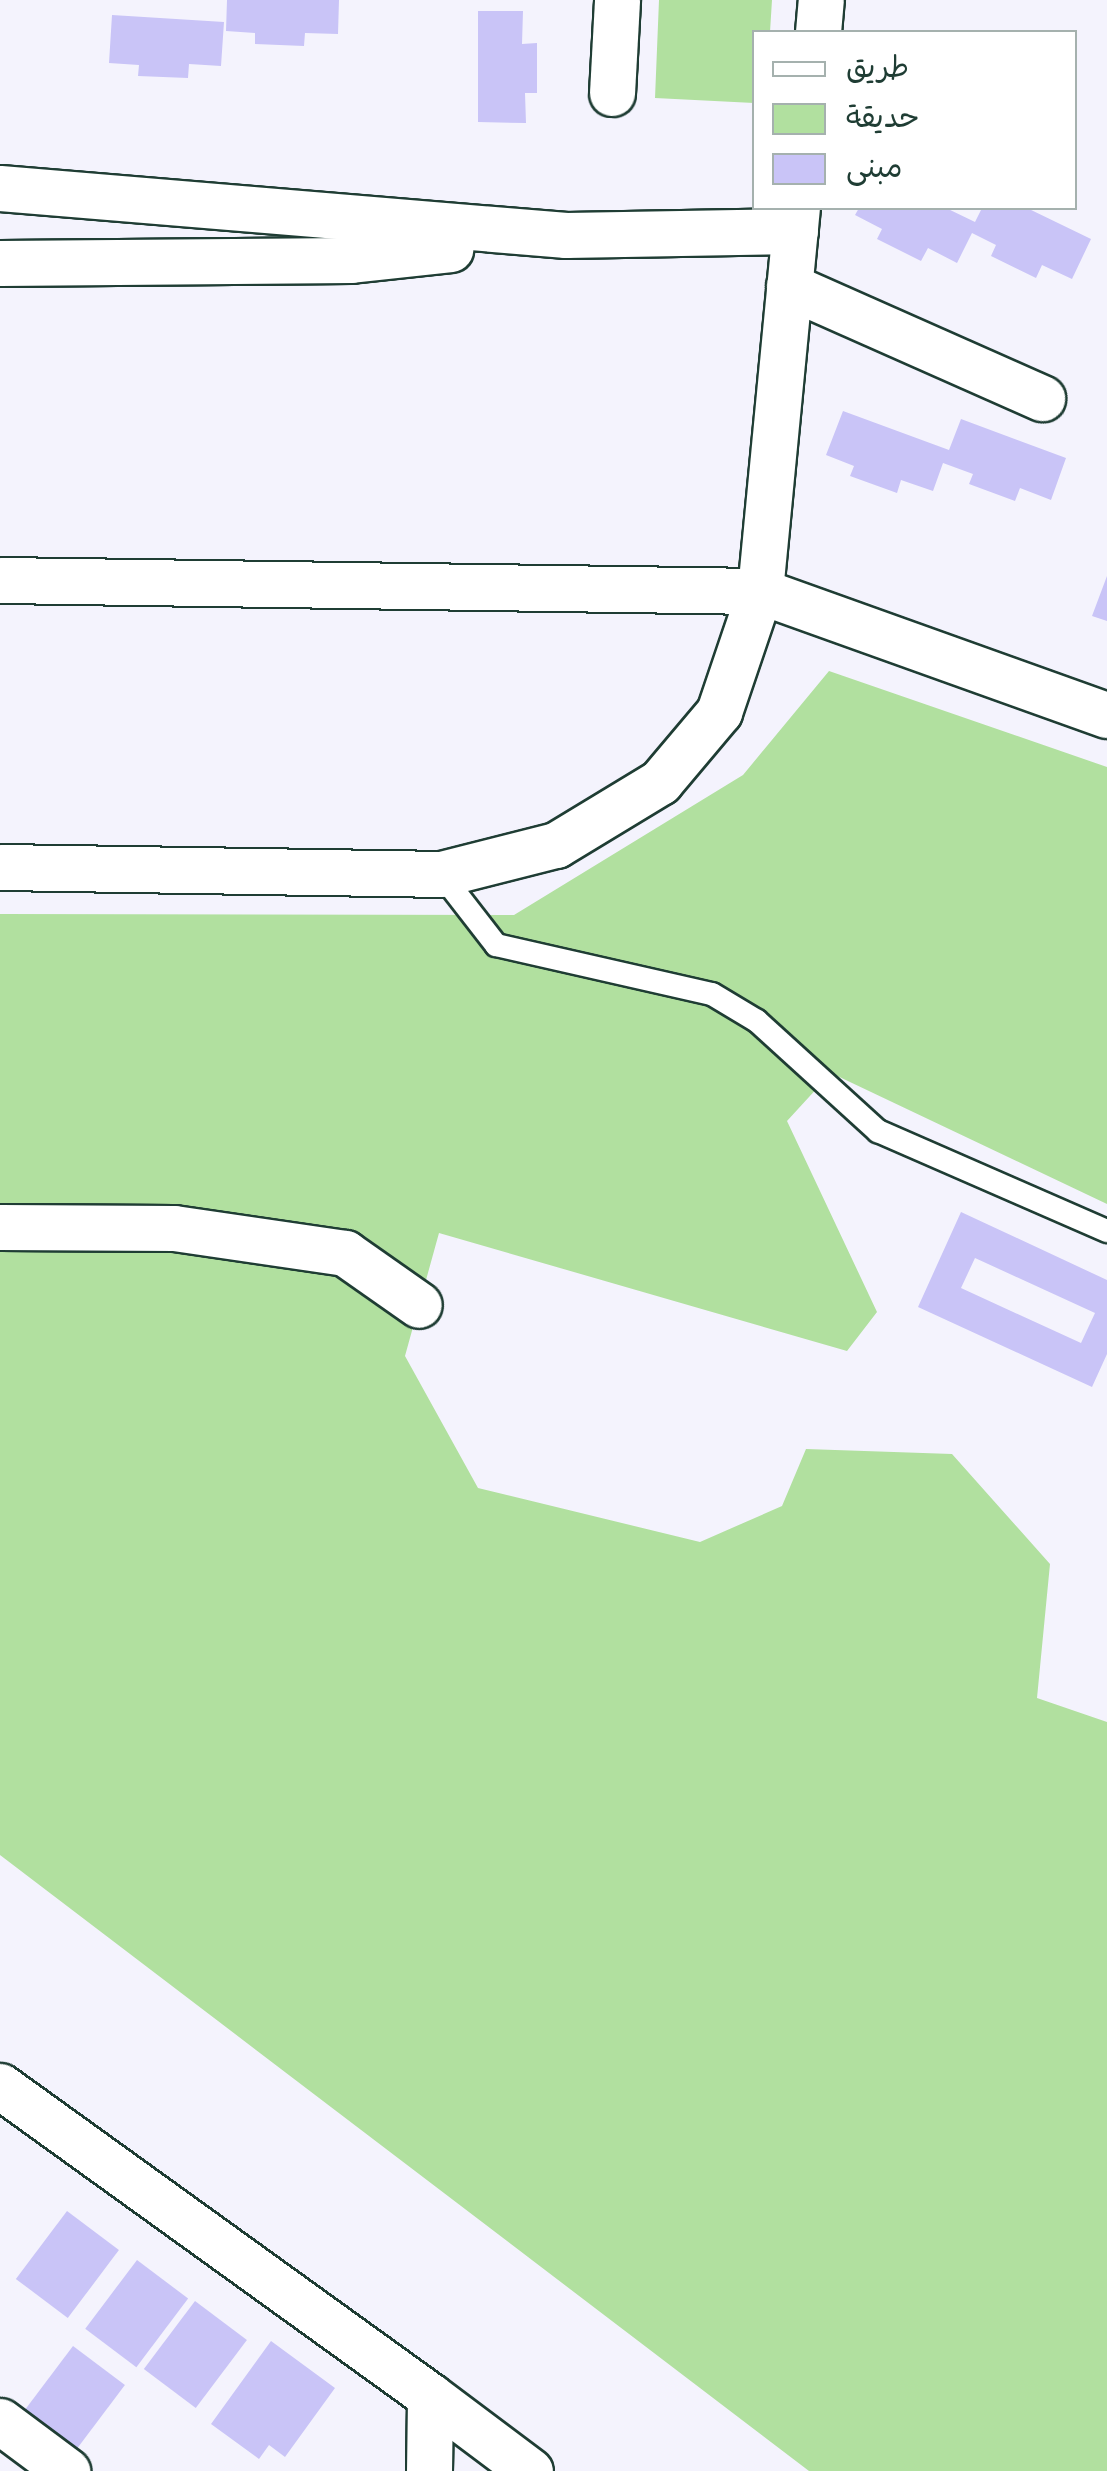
<!DOCTYPE html>
<html>
<head>
<meta charset="utf-8">
<style>
  body { margin:0 }
  #map { position:relative; width:1107px; height:2471px; overflow:hidden; background:#f4f3fd; font-family:Pangolin,"Playpen Sans Arabic",sans-serif }
  div>[style] { position:absolute }
  [style*='--x'] { left:calc(var(--x)*1px); top:calc(var(--y)*1px); width:calc(var(--w)*1px); rotate:calc(var(--a)*1deg) }
  .green>* { inset:0; background:#b1e09f }
  .building>* { inset:0; background:#c9c4f7; transform-origin:0 0 }
  .roads { filter:drop-shadow(2px 0 #1f3d34) drop-shadow(-2px 0 #1f3d34) drop-shadow(0 2px #1f3d34) drop-shadow(0 -2px #1f3d34) }
  .lane>* { height:22px; margin:-11px; padding:0 11px; transform-origin:11px; border-radius:11px; background:#fff }
  .street>* { height:45px; margin:-22.5px; padding:0 22.5px; transform-origin:22.5px; border-radius:22.5px; background:#fff }
  span { translate:-50% -50%; white-space:nowrap; text-align:center; line-height:1.15; -webkit-text-stroke:8px #fff; paint-order:stroke }
  .legend { position:absolute; left:752px; top:30px; width:325px; height:180px; box-sizing:border-box; background:#fff; border:2px solid #a5b1ae; margin:0; padding:12px 18px; list-style:none; font-size:30px; color:#1f3d34 }
  .legend li { display:flex; align-items:center; gap:20px; height:50px }
  .legend b { width:50px; border:2px solid #a5b1ae }
</style>
</head>
<body>
<div id="map">
  <div class="green">
    <i style="clip-path:polygon(659px 0,772px 0,770px 32px,754px 32px,754px 103px,655px 98px)"></i>
    <i style="clip-path:polygon(829px 671px,1107px 767px,1107px 1204px,831px 1073px,787px 1121px,877px 1312px,847px 1351px,439px 1233px,405px 1356px,478px 1488px,700px 1542px,782px 1506px,806px 1449px,952px 1454px,1050px 1564px,1037px 1698px,1107px 1722px,1107px 2471px,809px 2471px,0 1855px,0 914px,514px 915px,743px 775px)"></i>
  </div>
  <div class="building">
    <i style="clip-path:polygon(227px 0,339px 0,338px 34px,305px 33px,304px 46px,255px 44px,255px 33px,226px 31px)"></i>
    <i style="clip-path:polygon(478px 11px,523px 11px,522px 44px,537px 43px,537px 93px,525px 93px,526px 123px,478px 122px)"></i>
    <i style="clip-path:polygon(112px 15px,224px 22px,221px 66px,189px 64px,188px 78px,138px 76px,139px 65px,109px 63px)"></i>
    <i style="clip-path:polygon(859px 208px,946px 208px,975px 222px,982px 208px,1027px 208px,1091px 239px,1072px 279px,1042px 265px,1036px 278px,991px 256px,996px 245px,972px 233px,957px 263px,928px 248px,921px 261px,877px 239px,882px 229px,855px 215px)"></i>
    <i style="clip-path:polygon(843px 411px,949px 450px,961px 419px,1066px 458px,1051px 500px,1020px 488px,1015px 501px,969px 484px,973px 474px,943px 463px,933px 491px,901px 480px,897px 493px,850px 476px,854px 466px,826px 455px)"></i>
    <i style="clip-path:polygon(1107px 576px,1107px 621px,1092px 616px)"></i>
    <i style="clip-path:polygon(evenodd,961px 1212px,1107px 1280px,1107px 1354px,1092px 1387px,918px 1307px,961px 1212px,975px 1258px,1095px 1313px,1081px 1343px,961px 1288px,975px 1258px)"></i>
    <i style="left:67px;top:2211px;width:65px;height:85px;rotate:37deg"></i>
    <i style="left:137px;top:2260px;width:64px;height:86px;rotate:37deg"></i>
    <i style="left:195px;top:2301px;width:65px;height:85px;rotate:37deg"></i>
    <i style="clip-path:polygon(271px 2341px,335px 2388px,285px 2457px,269px 2445px,259px 2459px,211px 2424px)"></i>
    <i style="left:73px;top:2346px;width:65px;height:86px;rotate:37deg"></i>
  </div>
  <div class="roads">
    <div class="lane">
      <i style="--x:441;--y:874;--w:90;--a:52.2"></i>
      <i style="--x:496;--y:945;--w:221;--a:12.8"></i>
      <i style="--x:712;--y:994;--w:52;--a:31"></i>
      <i style="--x:757;--y:1021;--w:164;--a:42.3"></i>
      <i style="--x:878;--y:1131;--w:250;--a:23.6"></i>
    </div>
    <div class="street">
      <i style="--x:818;--y:32;--w:32;--a:-85"></i>
      <i style="--x:612;--y:93;--w:93;--a:-86.9"></i>
      <i style="--x:0;--y:188;--w:568;--a:4.75"></i>
      <i style="--x:566;--y:235;--w:229;--a:-1"></i>
      <i style="--x:0;--y:263;--w:351;--a:-0.5"></i>
      <i style="--x:351;--y:260;--w:100;--a:-6.3"></i>
      <i style="--x:789;--y:286;--w:277;--a:23.9"></i>
      <i style="--x:0;--y:580;--w:760;--a:0.83"></i>
      <i style="--x:760;--y:591;--w:368;--a:19.7"></i>
      <i style="--x:0;--y:867;--w:441;--a:0.9"></i>
      <i style="--x:441;--y:874;--w:119;--a:-14.2"></i>
      <i style="--x:556;--y:845;--w:122;--a:-31.2"></i>
      <i style="--x:660;--y:782;--w:92;--a:-49.9"></i>
      <i style="--x:719;--y:712;--w:128;--a:-71.3"></i>
      <i style="--x:760;--y:591;--w:385;--a:-84.5"></i>
      <i style="--x:0;--y:1227;--w:174;--a:0.3"></i>
      <i style="--x:174;--y:1228;--w:173;--a:8.3"></i>
      <i style="--x:345;--y:1253;--w:90;--a:35.1"></i>
      <i style="--x:0;--y:2086;--w:530;--a:35.79"></i>
      <i style="--x:0;--y:2421;--w:84;--a:36.7"></i>
      <i style="--x:429;--y:2471;--w:75;--a:-89.2"></i>
      <i style="--x:430;--y:2396;--w:125;--a:36.9"></i>
    </div>
  </div>
  <ul class="legend">
  <li><b style="height:12px;background:#fff"></b>طريق</li>
  <li><b style="height:28px;background:#b1e09f"></b>حديقة</li>
  <li><b style="height:28px;background:#c9c4f7"></b>مبنى</li>
  </ul>
</div>
</body>
</html>
